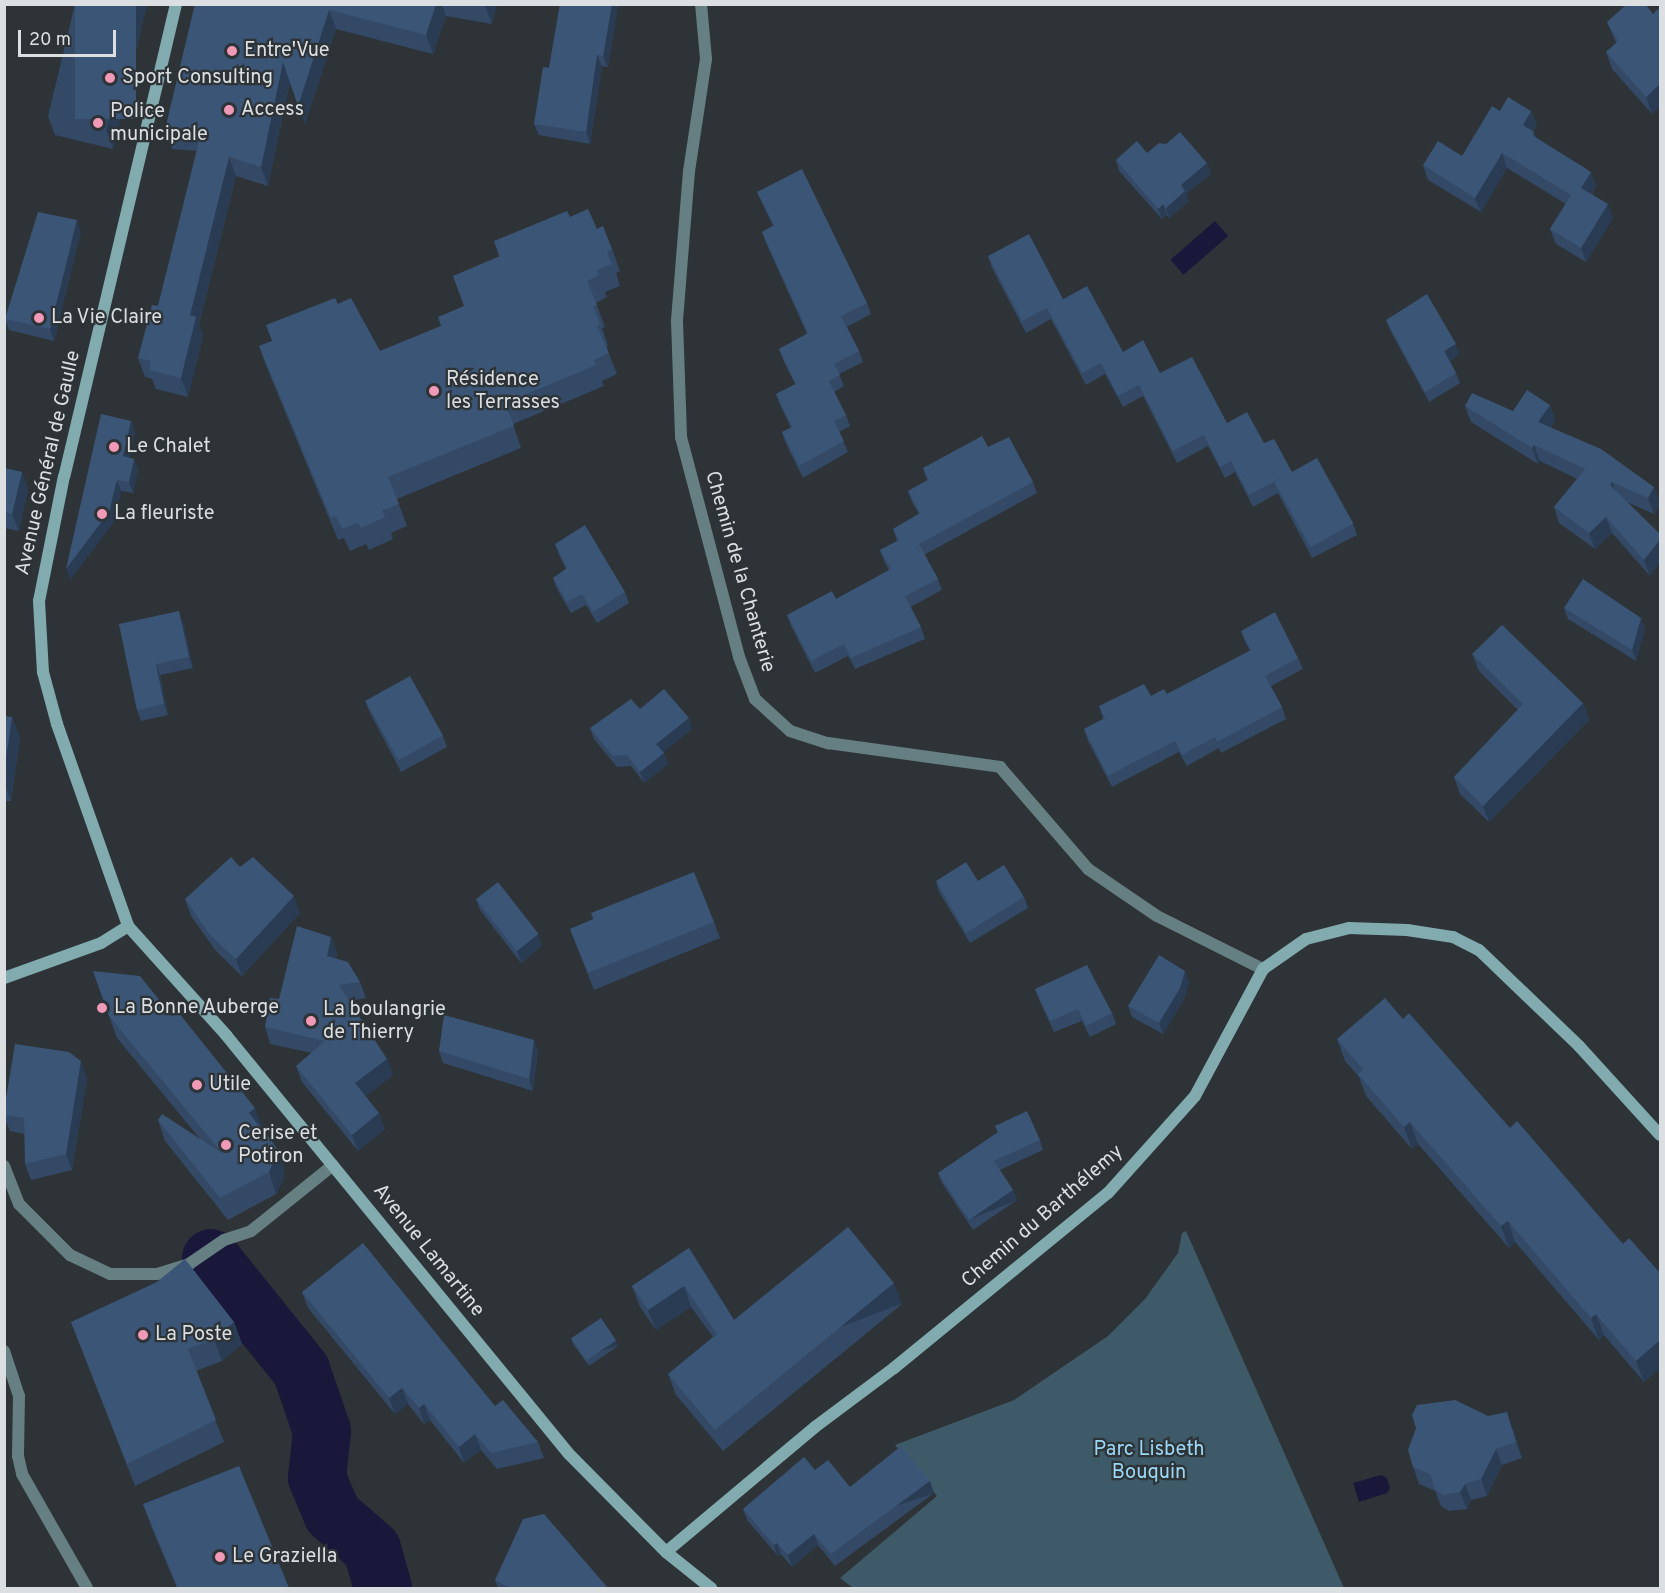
<!DOCTYPE html>
<html>
<head>
<meta charset="utf-8">
<style>
  body { margin:0 }
  #map { position:relative; width:1665px; height:1593px; overflow:hidden; background:#2d3336; font-family:Overpass,sans-serif }
  div>[style] { position:absolute }
  [style*='--x'] { left:calc(var(--x)*1px); top:calc(var(--y)*1px); width:calc(var(--w)*1px); rotate:calc(var(--a)*1deg) }
  .green>* { inset:0; background:#3e5a68 }
  .water>* { inset:0; background:#19183b; transform-origin:0 0 }
  .river>* { height:58px; margin:-29px; padding:0 29px; transform-origin:29px; border-radius:29px; background:#19183b }
  .street>* { height:12px; margin:-6px; padding:0 6px; transform-origin:6px; border-radius:6px; background:#667f82 }
  .secondary>* { height:12px; margin:-6px; padding:0 6px; transform-origin:6px; border-radius:6px; background:#82abaf }
  .wall>* { inset:0; background:#334966 }
  .shaded-wall>* { inset:0; background:#293c53; transform-origin:0 0 }
  .building>* { inset:0; background:#3b5577; transform-origin:0 0 }
  .dots>* { width:16px; height:16px; translate:-50% -50%; box-sizing:border-box; border:3px solid #2d3336; border-radius:50% }
  span { translate:-50% -50%; white-space:nowrap; text-align:center; line-height:1.15; -webkit-text-stroke:4.5px #2d3336; paint-order:stroke }
  .poi-label { font-size:20px; color:#dcdfe1 }
  .left { translate:0 -50%; text-align:left }
  .street-label { font-size:20px; color:#dcdfe1 }
  .park-label { font-size:20px; color:#9ad8f6 }
  .frame { position:absolute; inset:0; border:6px solid #dcdfe1; pointer-events:none }
  .scale { position:absolute; left:18px; top:30px; width:98px; height:27px; box-sizing:border-box; border:3px solid #dcdfe1; border-top:0; padding-left:8px; font-size:18px; line-height:21px; white-space:nowrap; color:#dcdfe1; -webkit-text-stroke:4px #2d3336; paint-order:stroke }
</style>
</head>
<body>
<div id="map">
  <div class="green">
    <i style="clip-path:polygon(1186px 1231px,1344px 1588px,853px 1588px,840px 1578px,937px 1496px,895px 1445px,1014px 1400px,1108px 1336px,1145px 1299px,1178px 1253px,1182px 1233px)"></i>
  </div>
  <div class="water">
    <i style="left:1215px;top:221px;width:20px;height:59px;rotate:49deg"></i>
    <i style="clip-path:polygon(1381px 1475px,1387px 1478px,1390px 1488px,1387px 1493px,1359px 1502px,1353px 1483px)"></i>
  </div>
  <div class="river">
    <i style="--x:211;--y:1258;--w:144;--a:51.2"></i>
    <i style="--x:301;--y:1370;--w:65;--a:71"></i>
    <i style="--x:322;--y:1431;--w:47;--a:96.1"></i>
    <i style="--x:317;--y:1478;--w:39;--a:67"></i>
    <i style="--x:332;--y:1514;--w:53;--a:41.2"></i>
    <i style="--x:372;--y:1549;--w:41;--a:74.2"></i>
  </div>
  <div class="street">
    <i style="--x:701;--y:4;--w:55;--a:84.8"></i>
    <i style="--x:706;--y:59;--w:113;--a:98.6"></i>
    <i style="--x:689;--y:171;--w:150;--a:94.6"></i>
    <i style="--x:677;--y:321;--w:116;--a:88"></i>
    <i style="--x:681;--y:437;--w:228;--a:75.2"></i>
    <i style="--x:739;--y:657;--w:45;--a:69.1"></i>
    <i style="--x:755;--y:699;--w:47;--a:42.4"></i>
    <i style="--x:790;--y:731;--w:40;--a:18"></i>
    <i style="--x:828;--y:743;--w:174;--a:7.9"></i>
    <i style="--x:1000;--y:767;--w:135;--a:49.2"></i>
    <i style="--x:1088;--y:869;--w:83;--a:34.3"></i>
    <i style="--x:1157;--y:916;--w:119;--a:26.6"></i>
    <i style="--x:4;--y:1166;--w:41;--a:68.5"></i>
    <i style="--x:19;--y:1204;--w:72;--a:45"></i>
    <i style="--x:70;--y:1255;--w:44;--a:25.4"></i>
    <i style="--x:110;--y:1274;--w:47;--a:0"></i>
    <i style="--x:157;--y:1274;--w:34;--a:-17"></i>
    <i style="--x:189;--y:1264;--w:42;--a:-34.4"></i>
    <i style="--x:224;--y:1240;--w:28;--a:-18"></i>
    <i style="--x:251;--y:1231;--w:105;--a:-38.8"></i>
    <i style="--x:4;--y:1351;--w:47;--a:71.6"></i>
    <i style="--x:19;--y:1396;--w:60;--a:91"></i>
    <i style="--x:18;--y:1456;--w:18;--a:77"></i>
    <i style="--x:22;--y:1474;--w:131;--a:60.3"></i>
  </div>
  <div class="secondary">
    <i style="--x:176;--y:4;--w:485;--a:103.3"></i>
    <i style="--x:64;--y:476;--w:127;--a:101.3"></i>
    <i style="--x:39;--y:601;--w:71;--a:86.8"></i>
    <i style="--x:43;--y:672;--w:54;--a:74.9"></i>
    <i style="--x:57;--y:724;--w:214;--a:70.6"></i>
    <i style="--x:128;--y:926;--w:147;--a:48"></i>
    <i style="--x:226;--y:1035;--w:541;--a:50.7"></i>
    <i style="--x:569;--y:1454;--w:138;--a:45.3"></i>
    <i style="--x:666;--y:1552;--w:58;--a:38.7"></i>
    <i style="--x:4;--y:978;--w:103;--a:-19.8"></i>
    <i style="--x:101;--y:943;--w:32;--a:-32"></i>
    <i style="--x:666;--y:1552;--w:194;--a:-40"></i>
    <i style="--x:815;--y:1427;--w:99;--a:-36.8"></i>
    <i style="--x:894;--y:1368;--w:276;--a:-39.3"></i>
    <i style="--x:1108;--y:1193;--w:130;--a:-48.1"></i>
    <i style="--x:1195;--y:1096;--w:144;--a:-61.8"></i>
    <i style="--x:1263;--y:969;--w:52;--a:-34.9"></i>
    <i style="--x:1306;--y:939;--w:44;--a:-14.3"></i>
    <i style="--x:1349;--y:928;--w:58;--a:2"></i>
    <i style="--x:1407;--y:930;--w:47;--a:8.7"></i>
    <i style="--x:1453;--y:937;--w:29;--a:27"></i>
    <i style="--x:1479;--y:950;--w:139;--a:43.8"></i>
    <i style="--x:1579;--y:1046;--w:120;--a:47.7"></i>
  </div>
  <div class="wall">
    <i style="clip-path:polygon(75px 4px,147px 4px,113px 149px,55px 135px,48px 116px)"></i>
    <i style="clip-path:polygon(195px 4px,497px 4px,492px 24px,446px 16px,433px 54px,336px 29px,305px 124px,290px 82px,268px 186px,236px 176px,199px 324px,203px 336px,188px 397px,156px 389px,152px 379px,145px 377px,138px 358px,158px 306px,197px 151px,172px 149px,165px 130px)"></i>
    <i style="clip-path:polygon(560px 4px,618px 4px,608px 67px,602px 66px,590px 144px,539px 135px,534px 124px,549px 68px)"></i>
    <i style="clip-path:polygon(1653px 14px,1652px 114px,1612px 69px,1606px 52px,1616px 43px,1607px 22px)"></i>
    <i style="clip-path:polygon(1500px 111px,1531px 111px,1537px 125px,1533px 132px,1536px 138px,1591px 172px,1596px 186px,1592px 194px,1613px 218px,1586px 262px,1556px 244px,1550px 229px,1566px 204px,1507px 168px,1481px 212px,1428px 180px,1423px 165px,1462px 156px)"></i>
    <i style="clip-path:polygon(1147px 153px,1207px 163px,1211px 174px,1186px 194px,1189px 201px,1169px 218px,1167px 215px,1162px 219px,1119px 171px,1116px 160px)"></i>
    <i style="clip-path:polygon(757px 192px,867px 303px,871px 314px,847px 327px,859px 351px,863px 362px,839px 374px,844px 386px,834px 392px,846px 415px,850px 426px,839px 432px,848px 452px,803px 478px,786px 444px,782px 432px,791px 428px,780px 405px,776px 394px,795px 384px,783px 360px,779px 349px,807px 334px,766px 243px,762px 232px,773px 226px,762px 203px)"></i>
    <i style="clip-path:polygon(570px 217px,597px 229px,612px 249px,620px 271px,616px 273px,620px 286px,605px 292px,607px 297px,596px 303px,605px 327px,602px 328px,608px 346px,606px 347px,617px 374px,602px 381px,604px 386px,513px 424px,521px 448px,397px 499px,407px 526px,391px 533px,393px 539px,369px 550px,366px 544px,350px 551px,344px 538px,338px 540px,267px 368px,259px 346px,272px 341px,338px 304px,380px 351px,441px 326px,464px 306px,499px 256px,494px 241px)"></i>
    <i style="clip-path:polygon(81px 232px,54px 341px,9px 330px,5px 319px)"></i>
    <i style="clip-path:polygon(988px 256px,1063px 299px,1123px 352px,1160px 373px,1227px 423px,1264px 443px,1292px 472px,1353px 524px,1357px 535px,1312px 558px,1278px 493px,1253px 507px,1235px 472px,1225px 478px,1208px 446px,1177px 463px,1143px 396px,1123px 407px,1105px 374px,1086px 385px,1051px 319px,1026px 333px,992px 268px)"></i>
    <i style="clip-path:polygon(1386px 320px,1459px 354px,1450px 361px,1456px 373px,1460px 383px,1429px 402px,1390px 330px)"></i>
    <i style="clip-path:polygon(1550px 405px,1555px 420px,1551px 427px,1654px 487px,1660px 503px,1654px 514px,1627px 502px,1650px 576px,1612px 533px,1595px 549px,1559px 523px,1554px 507px,1577px 479px,1540px 461px,1538px 464px,1471px 422px,1465px 406px,1513px 411px)"></i>
    <i style="clip-path:polygon(131px 421px,135px 433px,129px 458px,134px 459px,138px 470px,133px 493px,121px 491px,113px 523px,70px 580px)"></i>
    <i style="clip-path:polygon(988px 447px,1033px 482px,1037px 493px,924px 555px,938px 579px,942px 590px,910px 607px,921px 627px,925px 639px,855px 669px,848px 656px,815px 673px,791px 626px,787px 615px,836px 599px,889px 570px,884px 561px,880px 550px,897px 541px,893px 529px,919px 514px,912px 502px,908px 491px,927px 480px,923px 468px)"></i>
    <i style="clip-path:polygon(4px 468px,22px 472px,28px 489px,19px 531px,4px 528px)"></i>
    <i style="clip-path:polygon(555px 544px,625px 592px,629px 603px,597px 623px,586px 605px,571px 613px,557px 589px,553px 578px,566px 569px,559px 555px)"></i>
    <i style="clip-path:polygon(1564px 608px,1641px 618px,1645px 629px,1636px 661px,1568px 619px)"></i>
    <i style="clip-path:polygon(183px 622px,193px 668px,160px 675px,168px 715px,141px 721px,137px 710px,119px 624px)"></i>
    <i style="clip-path:polygon(1241px 631px,1298px 658px,1303px 669px,1271px 686px,1282px 707px,1286px 719px,1221px 753px,1219px 748px,1187px 766px,1179px 752px,1112px 787px,1088px 741px,1084px 729px,1103px 719px,1099px 706px,1151px 696px,1167px 694px,1250px 651px,1245px 642px)"></i>
    <i style="clip-path:polygon(1472px 654px,1583px 703px,1589px 720px,1489px 822px,1460px 794px,1454px 777px,1518px 710px,1479px 671px)"></i>
    <i style="clip-path:polygon(365px 700px,443px 736px,447px 747px,401px 772px,369px 711px)"></i>
    <i style="clip-path:polygon(640px 709px,692px 729px,663px 752px,668px 764px,644px 783px,631px 766px,617px 767px,594px 739px,590px 728px)"></i>
    <i style="clip-path:polygon(4px 716px,12px 717px,20px 738px,11px 801px,4px 801px)"></i>
    <i style="clip-path:polygon(240px 867px,300px 913px,242px 976px,216px 951px,191px 916px,185px 899px)"></i>
    <i style="clip-path:polygon(936px 881px,978px 881px,1024px 897px,1028px 908px,970px 943px,939px 892px)"></i>
    <i style="clip-path:polygon(476px 899px,542px 946px,521px 963px,480px 910px)"></i>
    <i style="clip-path:polygon(591px 913px,714px 922px,720px 938px,594px 990px,570px 929px,593px 919px)"></i>
    <i style="clip-path:polygon(331px 937px,337px 953px,336px 958px,360px 982px,366px 998px,349px 1001px,387px 1059px,393px 1075px,366px 1096px,385px 1129px,358px 1151px,302px 1082px,296px 1066px,312px 1053px,270px 1044px,265px 1027px,279px 999px)"></i>
    <i style="clip-path:polygon(93px 971px,263px 1129px,276px 1147px,284px 1169px,283px 1180px,276px 1194px,228px 1220px,165px 1141px,158px 1120px,200px 1139px,117px 1038px)"></i>
    <i style="clip-path:polygon(1189px 982px,1184px 999px,1163px 1034px,1132px 1017px,1128px 1006px)"></i>
    <i style="clip-path:polygon(1035px 989px,1112px 1013px,1116px 1024px,1090px 1037px,1082px 1021px,1054px 1032px,1039px 1000px)"></i>
    <i style="clip-path:polygon(1403px 1019px,1623px 1244px,1660px 1273px,1660px 1368px,1644px 1382px,1604px 1335px,1599px 1340px,1515px 1242px,1509px 1248px,1418px 1144px,1412px 1149px,1366px 1096px,1359px 1077px,1345px 1061px,1337px 1039px)"></i>
    <i style="clip-path:polygon(439px 1051px,538px 1051px,533px 1091px,443px 1063px)"></i>
    <i style="clip-path:polygon(87px 1078px,72px 1170px,31px 1180px,25px 1164px,25px 1134px,10px 1131px,4px 1117px,4px 1110px)"></i>
    <i style="clip-path:polygon(995px 1126px,1040px 1140px,1043px 1150px,1000px 1170px,1013px 1190px,1017px 1200px,973px 1230px,942px 1183px,938px 1173px,998px 1133px)"></i>
    <i style="clip-path:polygon(689px 1248px,734px 1320px,902px 1304px,723px 1451px,676px 1395px,668px 1374px,713px 1337px,691px 1307px,656px 1330px,640px 1307px,632px 1286px)"></i>
    <i style="clip-path:polygon(302px 1292px,495px 1406px,538px 1442px,544px 1458px,497px 1469px,481px 1450px,464px 1463px,430px 1420px,424px 1424px,408px 1404px,395px 1414px,308px 1308px)"></i>
    <i style="clip-path:polygon(71px 1322px,234px 1322px,242px 1344px,222px 1361px,196px 1371px,224px 1442px,135px 1486px)"></i>
    <i style="clip-path:polygon(571px 1338px,618px 1346px,589px 1366px,573px 1344px)"></i>
    <i style="clip-path:polygon(1513px 1429px,1522px 1458px,1502px 1465px,1487px 1496px,1471px 1500px,1467px 1509px,1449px 1511px,1441px 1506px,1435px 1491px,1419px 1484px,1413px 1467px)"></i>
    <i style="clip-path:polygon(815px 1470px,850px 1487px,934px 1493px,835px 1566px,818px 1545px,792px 1567px,781px 1554px,778px 1556px,747px 1520px,743px 1509px)"></i>
    <i style="clip-path:polygon(143px 1504px,289px 1588px,177px 1588px,151px 1526px)"></i>
    <i style="clip-path:polygon(495px 1580px,608px 1588px,498px 1588px)"></i>
  </div>
  <div class="shaded-wall">
    <i style="clip-path:polygon(136px 4px,147px 4px,113px 149px,106px 130px)"></i>
    <i style="clip-path:polygon(436px 4px,442px 4px,446px 16px,433px 54px,426px 35px)"></i>
    <i style="clip-path:polygon(486px 4px,497px 4px,492px 24px,485px 5px)"></i>
    <i style="clip-path:polygon(612px 4px,618px 4px,608px 67px,603px 56px)"></i>
    <i style="clip-path:polygon(329px 10px,336px 29px,305px 124px,298px 106px)"></i>
    <i style="clip-path:polygon(597px 55px,602px 66px,590px 144px,586px 132px)"></i>
    <i style="clip-path:polygon(283px 62px,290px 81px,268px 186px,261px 167px)"></i>
    <i style="clip-path:polygon(1660px 84px,1660px 106px,1652px 114px,1646px 97px)"></i>
    <i style="clip-path:polygon(1531px 111px,1537px 125px,1528px 140px,1523px 125px)"></i>
    <i style="clip-path:polygon(1502px 153px,1507px 168px,1481px 212px,1475px 198px)"></i>
    <i style="clip-path:polygon(229px 157px,236px 176px,199px 324px,203px 336px,188px 397px,181px 378px,190px 315px)"></i>
    <i style="clip-path:polygon(1207px 163px,1211px 174px,1186px 194px,1189px 201px,1169px 218px,1166px 208px,1181px 185px)"></i>
    <i style="clip-path:polygon(1591px 172px,1596px 186px,1587px 202px,1581px 188px)"></i>
    <i style="clip-path:polygon(1163px 204px,1167px 215px,1162px 219px,1158px 209px)"></i>
    <i style="clip-path:polygon(1608px 204px,1613px 218px,1586px 262px,1581px 248px)"></i>
    <i style="clip-path:polygon(77px 220px,81px 232px,54px 341px,50px 329px)"></i>
    <i style="clip-path:polygon(1456px 344px,1459px 354px,1448px 362px,1444px 351px)"></i>
    <i style="clip-path:polygon(1550px 405px,1555px 420px,1544px 437px,1538px 422px)"></i>
    <i style="clip-path:polygon(131px 421px,135px 433px,127px 467px,123px 456px)"></i>
    <i style="clip-path:polygon(1534px 445px,1540px 461px,1538px 464px,1532px 448px)"></i>
    <i style="clip-path:polygon(134px 459px,138px 470px,133px 493px,129px 482px)"></i>
    <i style="clip-path:polygon(22px 472px,28px 489px,19px 531px,12px 514px)"></i>
    <i style="clip-path:polygon(117px 480px,121px 491px,113px 523px,70px 580px,66px 569px)"></i>
    <i style="clip-path:polygon(1612px 482px,1618px 497px,1610px 485px)"></i>
    <i style="clip-path:polygon(1654px 487px,1660px 503px,1654px 514px,1648px 498px)"></i>
    <i style="clip-path:polygon(1606px 517px,1612px 533px,1595px 549px,1589px 533px)"></i>
    <i style="clip-path:polygon(1660px 540px,1660px 563px,1650px 576px,1644px 560px)"></i>
    <i style="clip-path:polygon(179px 611px,183px 622px,193px 668px,189px 657px)"></i>
    <i style="clip-path:polygon(1641px 618px,1645px 629px,1636px 661px,1632px 650px)"></i>
    <i style="clip-path:polygon(156px 664px,160px 675px,168px 715px,164px 704px)"></i>
    <i style="clip-path:polygon(1583px 703px,1589px 720px,1489px 822px,1483px 806px)"></i>
    <i style="clip-path:polygon(12px 717px,20px 738px,11px 801px,4px 783px,4px 772px)"></i>
    <i style="clip-path:polygon(689px 718px,692px 729px,660px 755px,656px 744px)"></i>
    <i style="clip-path:polygon(664px 753px,668px 764px,644px 783px,640px 772px)"></i>
    <i style="clip-path:polygon(294px 896px,300px 913px,242px 976px,236px 959px)"></i>
    <i style="clip-path:polygon(538px 934px,542px 946px,521px 963px,517px 951px)"></i>
    <i style="clip-path:polygon(331px 937px,337px 953px,333px 972px,327px 956px)"></i>
    <i style="clip-path:polygon(1185px 971px,1189px 982px,1184px 999px,1163px 1034px,1159px 1023px)"></i>
    <i style="clip-path:polygon(534px 1040px,538px 1051px,533px 1091px,529px 1079px)"></i>
    <i style="clip-path:polygon(387px 1059px,393px 1075px,361px 1100px,355px 1083px)"></i>
    <i style="clip-path:polygon(81px 1061px,87px 1078px,72px 1170px,66px 1154px)"></i>
    <i style="clip-path:polygon(255px 1108px,263px 1129px,257px 1135px,249px 1113px)"></i>
    <i style="clip-path:polygon(379px 1113px,385px 1129px,358px 1151px,352px 1135px)"></i>
    <i style="clip-path:polygon(1410px 1122px,1418px 1144px,1412px 1149px,1404px 1127px)"></i>
    <i style="clip-path:polygon(276px 1147px,284px 1169px,283px 1180px,276px 1194px,269px 1172px)"></i>
    <i style="left:1013px;top:1190px;width:11px;height:53px;rotate:68deg"></i>
    <i style="clip-path:polygon(1508px 1221px,1515px 1242px,1509px 1248px,1501px 1226px)"></i>
    <i style="left:894px;top:1283px;width:22px;height:232px;rotate:69deg"></i>
    <i style="clip-path:polygon(684px 1286px,691px 1307px,656px 1330px,648px 1310px)"></i>
    <i style="clip-path:polygon(1596px 1314px,1604px 1335px,1599px 1340px,1591px 1318px)"></i>
    <i style="clip-path:polygon(234px 1322px,242px 1344px,222px 1361px,214px 1339px)"></i>
    <i style="left:616px;top:1340px;width:6px;height:35px;rotate:72deg"></i>
    <i style="clip-path:polygon(1660px 1340px,1660px 1368px,1644px 1382px,1636px 1361px)"></i>
    <i style="clip-path:polygon(402px 1388px,408px 1404px,395px 1414px,389px 1398px)"></i>
    <i style="clip-path:polygon(424px 1404px,430px 1420px,424px 1424px,419px 1408px)"></i>
    <i style="clip-path:polygon(1507px 1412px,1513px 1429px,1522px 1458px,1516px 1442px)"></i>
    <i style="clip-path:polygon(475px 1434px,481px 1450px,464px 1463px,459px 1447px)"></i>
    <i style="clip-path:polygon(1496px 1449px,1502px 1465px,1487px 1496px,1481px 1479px)"></i>
    <i style="left:930px;top:1481px;width:13px;height:123px;rotate:72deg"></i>
    <i style="clip-path:polygon(1465px 1484px,1471px 1500px,1467px 1509px,1460px 1492px)"></i>
    <i style="clip-path:polygon(814px 1534px,818px 1545px,792px 1567px,788px 1555px)"></i>
    <i style="left:777px;top:1543px;width:12px;height:4px;rotate:70deg"></i>
  </div>
  <div class="building">
    <i style="left:75px;top:4px;width:61px;height:115px"></i>
    <i style="clip-path:polygon(195px 4px,436px 4px,426px 35px,329px 10px,298px 106px,283px 62px,261px 167px,229px 157px,190px 315px,196px 317px,181px 378px,149px 370px,151px 361px,138px 358px,152px 305px,158px 306px,201px 133px,165px 130px)"></i>
    <i style="clip-path:polygon(560px 4px,612px 4px,603px 56px,597px 55px,586px 132px,534px 124px,543px 67px,549px 68px)"></i>
    <i style="clip-path:polygon(1627px 4px,1645px 4px,1653px 14px,1660px 7px,1660px 84px,1646px 97px,1606px 52px,1618px 41px,1607px 22px)"></i>
    <i style="clip-path:polygon(1508px 97px,1531px 111px,1523px 125px,1534px 132px,1532px 135px,1591px 172px,1581px 188px,1608px 204px,1581px 248px,1550px 229px,1571px 195px,1502px 153px,1475px 198px,1423px 165px,1438px 141px,1462px 156px,1492px 106px,1500px 111px)"></i>
    <i style="clip-path:polygon(1180px 132px,1207px 163px,1181px 185px,1185px 191px,1166px 208px,1163px 204px,1158px 209px,1116px 160px,1137px 141px,1147px 153px,1159px 143px,1166px 144px)"></i>
    <i style="clip-path:polygon(802px 169px,867px 303px,841px 316px,859px 351px,834px 364px,840px 375px,829px 381px,846px 415px,834px 421px,844px 441px,799px 466px,782px 432px,792px 427px,776px 394px,796px 384px,779px 349px,808px 333px,762px 232px,774px 225px,757px 192px)"></i>
    <i style="clip-path:polygon(588px 209px,597px 229px,603px 226px,612px 249px,607px 252px,612px 264px,597px 270px,599px 275px,587px 281px,597px 305px,593px 306px,600px 324px,597px 326px,609px 353px,594px 360px,596px 365px,505px 403px,514px 426px,388px 477px,399px 504px,382px 511px,385px 517px,361px 528px,358px 523px,342px 529px,336px 516px,331px 518px,259px 346px,272px 341px,266px 325px,335px 298px,338px 304px,351px 298px,380px 351px,441px 326px,438px 317px,464px 306px,453px 276px,500px 256px,494px 241px,567px 211px,570px 217px)"></i>
    <i style="clip-path:polygon(38px 212px,77px 220px,50px 329px,5px 319px)"></i>
    <i style="clip-path:polygon(1029px 234px,1063px 299px,1060px 301px,1087px 286px,1123px 352px,1143px 340px,1160px 373px,1192px 357px,1227px 423px,1247px 412px,1264px 443px,1274px 439px,1292px 472px,1249px 495px,1231px 461px,1220px 467px,1204px 435px,1173px 451px,1139px 385px,1118px 396px,1101px 363px,1082px 373px,1047px 308px,1022px 321px,988px 256px)"></i>
    <i style="clip-path:polygon(1427px 294px,1456px 344px,1444px 351px,1456px 373px,1425px 392px,1386px 320px)"></i>
    <i style="clip-path:polygon(1527px 390px,1550px 405px,1538px 422px,1601px 449px,1654px 487px,1648px 498px,1612px 482px,1610px 485px,1660px 534px,1660px 540px,1644px 560px,1606px 517px,1589px 533px,1554px 507px,1585px 469px,1534px 445px,1532px 448px,1465px 406px,1472px 393px,1513px 411px)"></i>
    <i style="clip-path:polygon(101px 414px,131px 421px,123px 456px,134px 459px,129px 482px,117px 480px,109px 512px,66px 569px)"></i>
    <i style="clip-path:polygon(982px 436px,988px 447px,1009px 437px,1033px 482px,919px 544px,938px 579px,905px 596px,921px 627px,851px 658px,844px 644px,811px 661px,787px 615px,832px 591px,836px 599px,891px 569px,880px 550px,899px 540px,893px 529px,920px 513px,908px 491px,929px 480px,923px 468px)"></i>
    <i style="left:1317px;top:458px;width:75px;height:49px;rotate:61deg"></i>
    <i style="clip-path:polygon(4px 468px,22px 472px,12px 514px,4px 512px)"></i>
    <i style="clip-path:polygon(585px 525px,625px 592px,593px 612px,582px 594px,567px 602px,553px 578px,567px 568px,555px 544px)"></i>
    <i style="clip-path:polygon(1583px 579px,1641px 618px,1632px 650px,1564px 608px)"></i>
    <i style="clip-path:polygon(179px 611px,189px 657px,156px 664px,164px 704px,137px 710px,119px 624px)"></i>
    <i style="clip-path:polygon(1275px 612px,1298px 658px,1265px 676px,1282px 707px,1217px 742px,1215px 737px,1182px 755px,1175px 741px,1108px 776px,1084px 729px,1105px 718px,1099px 706px,1144px 684px,1151px 696px,1164px 689px,1167px 694px,1251px 650px,1241px 631px)"></i>
    <i style="clip-path:polygon(1502px 625px,1583px 703px,1483px 806px,1454px 777px,1523px 704px,1472px 654px)"></i>
    <i style="left:410px;top:676px;width:68px;height:51px;rotate:61deg"></i>
    <i style="clip-path:polygon(664px 689px,689px 718px,656px 744px,664px 753px,640px 772px,627px 755px,613px 756px,590px 728px,631px 699px,640px 709px)"></i>
    <i style="clip-path:polygon(4px 716px,12px 717px,4px 772px)"></i>
    <i style="clip-path:polygon(231px 857px,240px 867px,253px 857px,294px 896px,236px 959px,210px 935px,185px 899px)"></i>
    <i style="clip-path:polygon(966px 862px,978px 881px,1004px 865px,1024px 897px,966px 933px,936px 881px)"></i>
    <i style="clip-path:polygon(694px 872px,714px 922px,588px 973px,570px 929px,594px 919px,591px 913px)"></i>
    <i style="left:498px;top:882px;width:66px;height:28px;rotate:52deg"></i>
    <i style="clip-path:polygon(297px 926px,331px 937px,327px 956px,348px 962px,360px 982px,339px 985px,387px 1059px,355px 1083px,379px 1113px,352px 1135px,296px 1066px,325px 1041px,265px 1027px,270px 998px,279px 999px)"></i>
    <i style="clip-path:polygon(1159px 955px,1185px 971px,1180px 988px,1159px 1023px,1128px 1006px)"></i>
    <i style="clip-path:polygon(1087px 965px,1112px 1013px,1086px 1026px,1078px 1009px,1050px 1021px,1035px 989px)"></i>
    <i style="clip-path:polygon(93px 971px,140px 976px,172px 1016px,178px 1012px,255px 1108px,249px 1113px,276px 1147px,275px 1158px,269px 1172px,220px 1198px,158px 1120px,162px 1114px,222px 1153px,109px 1016px)"></i>
    <i style="clip-path:polygon(1385px 998px,1403px 1019px,1409px 1013px,1510px 1128px,1517px 1121px,1623px 1244px,1629px 1238px,1660px 1273px,1660px 1280px,1658px 1283px,1660px 1286px,1660px 1340px,1636px 1361px,1596px 1314px,1591px 1318px,1508px 1221px,1501px 1226px,1410px 1122px,1404px 1127px,1358px 1074px,1363px 1069px,1337px 1039px)"></i>
    <i style="clip-path:polygon(444px 1015px,534px 1040px,529px 1079px,439px 1051px)"></i>
    <i style="clip-path:polygon(15px 1044px,69px 1052px,81px 1061px,66px 1154px,25px 1164px,24px 1118px,4px 1115px,4px 1110px)"></i>
    <i style="clip-path:polygon(1027px 1111px,1040px 1140px,994px 1161px,1013px 1190px,969px 1220px,938px 1173px,998px 1132px,995px 1126px)"></i>
    <i style="clip-path:polygon(848px 1227px,894px 1283px,715px 1430px,668px 1374px,717px 1334px,684px 1286px,648px 1310px,632px 1286px,689px 1248px,734px 1320px)"></i>
    <i style="clip-path:polygon(363px 1243px,495px 1406px,503px 1400px,538px 1442px,491px 1453px,475px 1434px,459px 1447px,424px 1404px,419px 1408px,402px 1388px,389px 1398px,302px 1292px)"></i>
    <i style="clip-path:polygon(185px 1259px,234px 1322px,214px 1339px,188px 1349px,216px 1420px,127px 1464px,71px 1322px,157px 1282px)"></i>
    <i style="left:601px;top:1318px;width:27px;height:36px;rotate:56deg"></i>
    <i style="clip-path:polygon(1455px 1400px,1488px 1416px,1507px 1412px,1516px 1442px,1496px 1449px,1481px 1479px,1465px 1484px,1460px 1492px,1443px 1495px,1435px 1489px,1430px 1474px,1413px 1467px,1408px 1450px,1416px 1428px,1412px 1415px,1417px 1405px)"></i>
    <i style="clip-path:polygon(901px 1446px,930px 1481px,831px 1554px,814px 1534px,788px 1555px,777px 1543px,774px 1545px,743px 1509px,804px 1457px,815px 1470px,828px 1460px,850px 1487px)"></i>
    <i style="clip-path:polygon(239px 1466px,289px 1588px,178px 1588px,143px 1504px)"></i>
    <i style="clip-path:polygon(544px 1514px,608px 1588px,511px 1588px,495px 1580px,523px 1519px)"></i>
  </div>
  <div class="dots">
    <i style="left:232px;top:51px;background:#f09ab7"></i>
    <i style="left:110px;top:78px;background:#f09ab7"></i>
    <i style="left:229px;top:110px;background:#f09ab7"></i>
    <i style="left:98px;top:123px;background:#f09ab7"></i>
    <i style="left:39px;top:318px;background:#f09ab7"></i>
    <i style="left:434px;top:391px;background:#f09ab7"></i>
    <i style="left:114px;top:447px;background:#f09ab7"></i>
    <i style="left:102px;top:514px;background:#f09ab7"></i>
    <i style="left:102px;top:1008px;background:#f09ab7"></i>
    <i style="left:311px;top:1021px;background:#f09ab7"></i>
    <i style="left:197px;top:1085px;background:#f09ab7"></i>
    <i style="left:226px;top:1145px;background:#f09ab7"></i>
    <i style="left:143px;top:1335px;background:#f09ab7"></i>
    <i style="left:220px;top:1557px;background:#f09ab7"></i>
  </div>
  <div class="poi-label">
    <span class="left" style="left:244px;top:51px">Entre'Vue</span>
    <span class="left" style="left:122px;top:78px">Sport Consulting</span>
    <span class="left" style="left:241px;top:110px">Access</span>
    <span class="left" style="left:110px;top:124px">Police<br>municipale</span>
    <span class="left" style="left:51px;top:318px">La Vie Claire</span>
    <span class="left" style="left:446px;top:392px">Résidence<br>les Terrasses</span>
    <span class="left" style="left:126px;top:447px">Le Chalet</span>
    <span class="left" style="left:114px;top:514px">La fleuriste</span>
    <span class="left" style="left:114px;top:1008px">La Bonne Auberge</span>
    <span class="left" style="left:323px;top:1022px">La boulangrie<br>de Thierry</span>
    <span class="left" style="left:209px;top:1085px">Utile</span>
    <span class="left" style="left:238px;top:1146px">Cerise et<br>Potiron</span>
    <span class="left" style="left:155px;top:1335px">La Poste</span>
    <span class="left" style="left:232px;top:1557px">Le Graziella</span>
  </div>
  <div class="street-label">
    <span style="left:49px;top:463px;rotate:-77deg">Avenue Général de Gaulle</span>
    <span style="left:739px;top:572px;rotate:74deg">Chemin de la Chanterie</span>
    <span style="left:1043px;top:1217px;rotate:-41deg">Chemin du Barthélemy</span>
    <span style="left:428px;top:1251px;rotate:51deg">Avenue Lamartine</span>
  </div>
  <div class="park-label">
    <span style="left:1149px;top:1462px">Parc Lisbeth<br>Bouquin</span>
  </div>
  <div class="frame"></div>
  <div class="scale">20 m</div>
</div>
</body>
</html>
